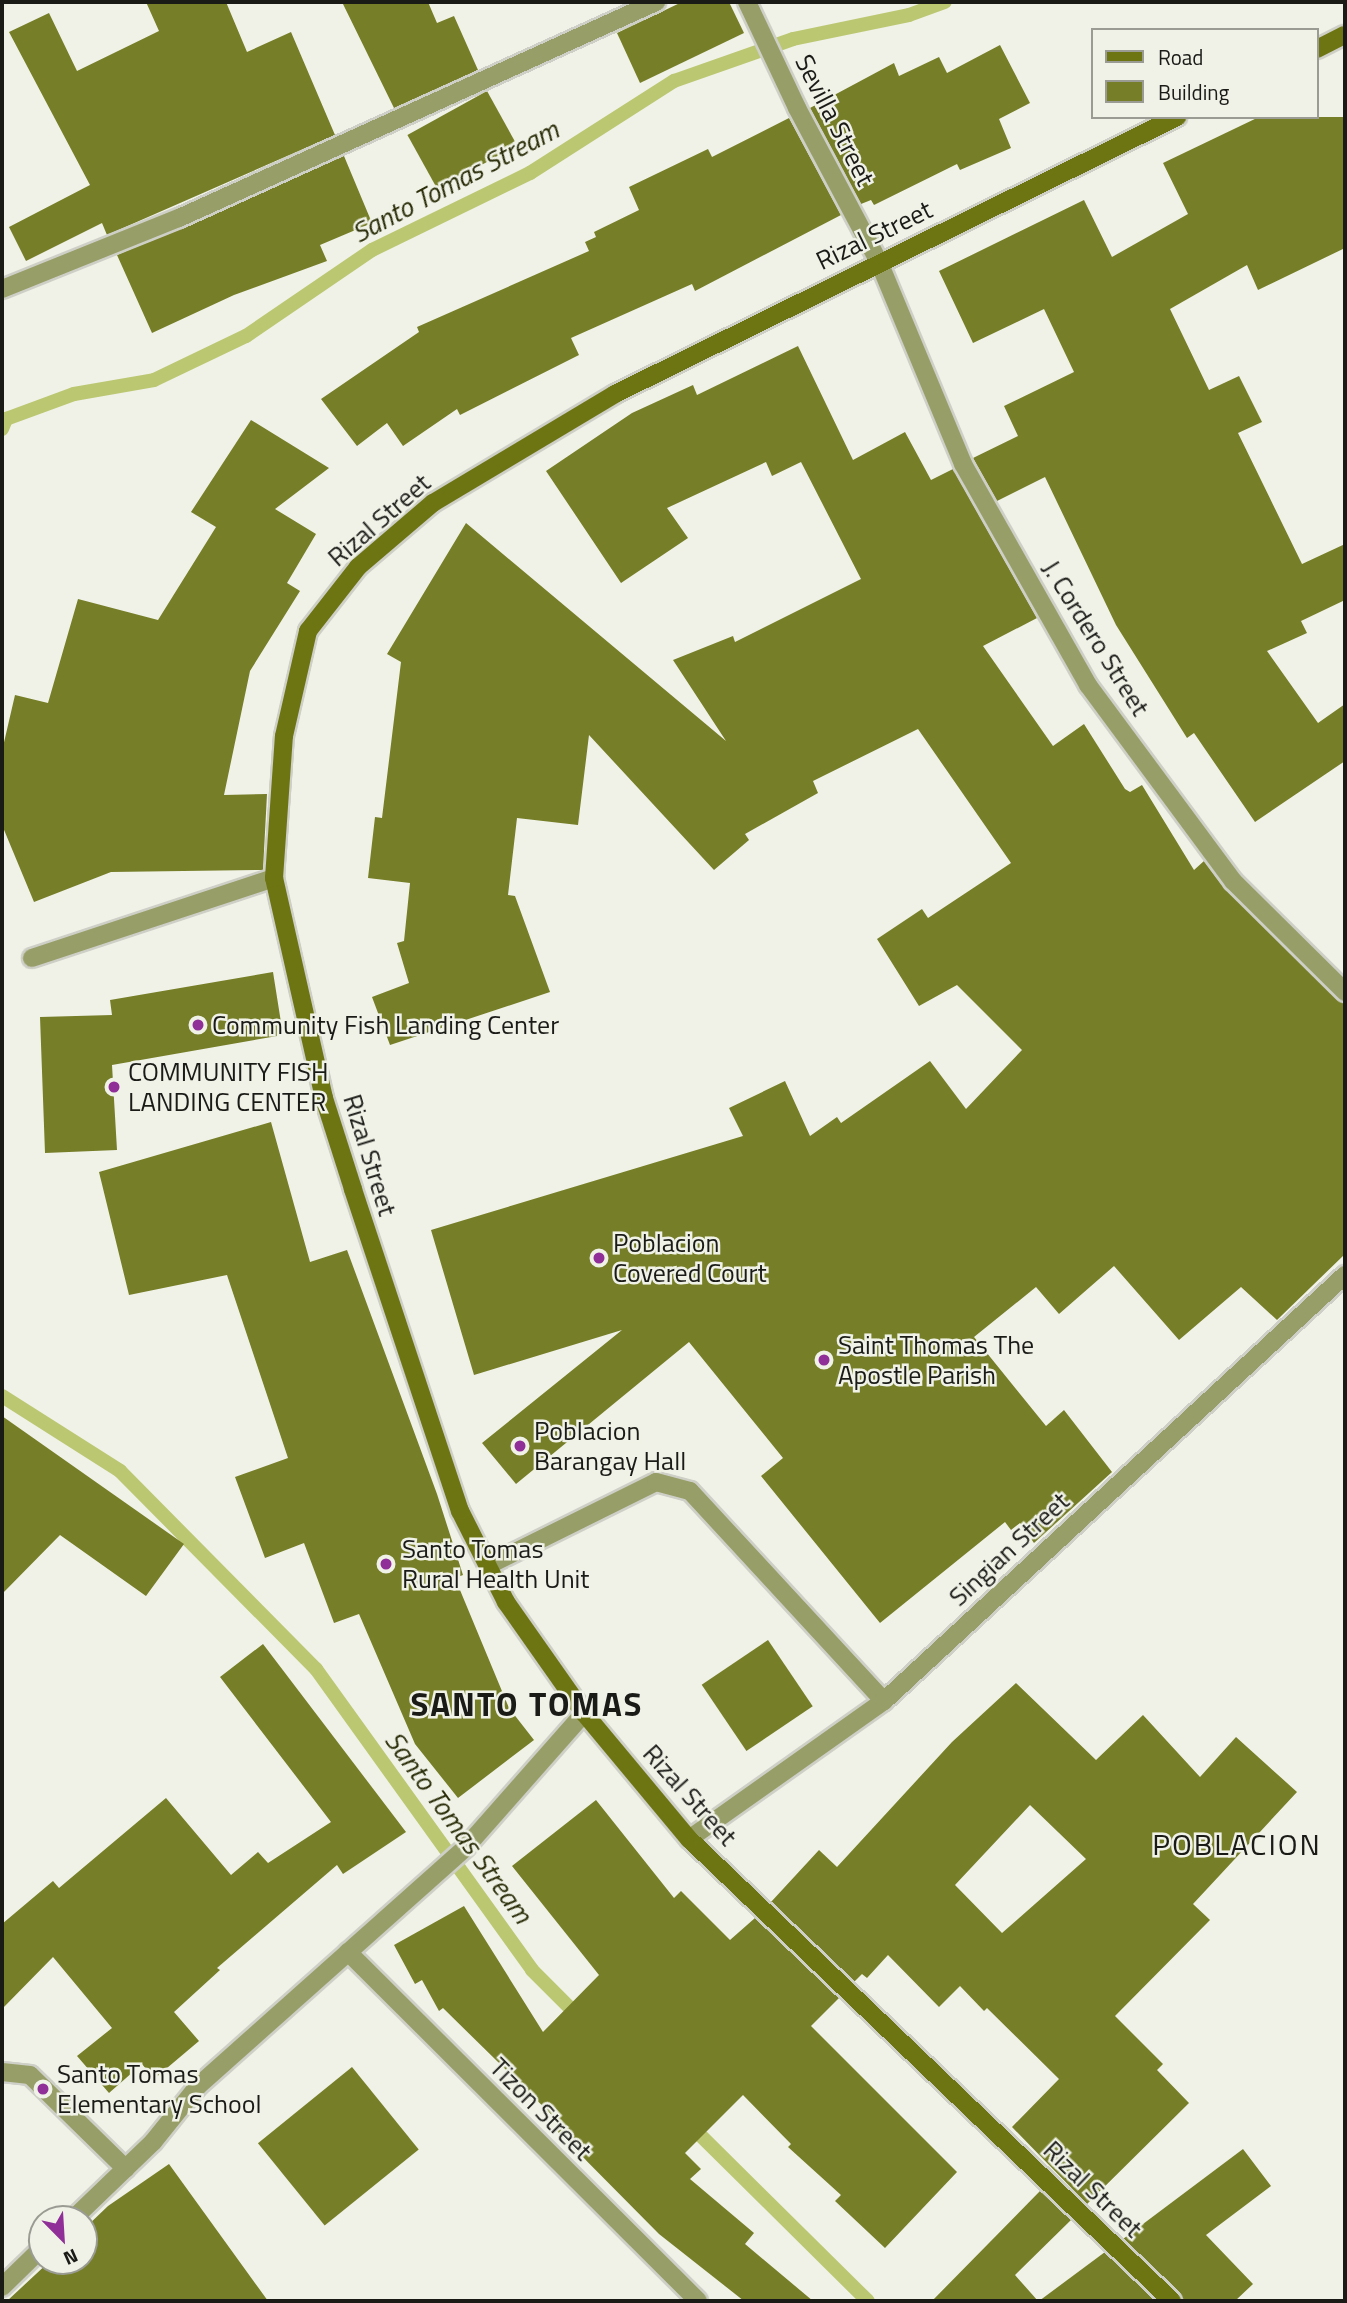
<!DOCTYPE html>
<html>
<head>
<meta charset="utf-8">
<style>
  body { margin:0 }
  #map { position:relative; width:1347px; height:2303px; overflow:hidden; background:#f0f2e7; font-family:"Titillium Web",sans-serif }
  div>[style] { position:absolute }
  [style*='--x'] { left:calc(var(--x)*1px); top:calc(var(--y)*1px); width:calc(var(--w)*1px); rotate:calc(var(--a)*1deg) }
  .stream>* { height:14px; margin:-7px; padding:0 7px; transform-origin:7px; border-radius:7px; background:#bcc772 }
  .building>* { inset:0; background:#767e28; transform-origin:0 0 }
  .roads { filter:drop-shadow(2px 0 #cecfc6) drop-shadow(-2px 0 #cecfc6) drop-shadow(0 2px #cecfc6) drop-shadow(0 -2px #cecfc6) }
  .lane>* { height:18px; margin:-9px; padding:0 9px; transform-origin:9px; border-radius:9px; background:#979e67 }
  .street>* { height:18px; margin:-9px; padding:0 9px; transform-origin:9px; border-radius:9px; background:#979e67 }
  .secondary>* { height:18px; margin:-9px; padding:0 9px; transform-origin:9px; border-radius:9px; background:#6d7512 }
  .dots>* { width:19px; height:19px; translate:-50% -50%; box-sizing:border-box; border:4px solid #f0f2e7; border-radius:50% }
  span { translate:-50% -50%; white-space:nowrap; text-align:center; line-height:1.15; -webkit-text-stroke:5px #f0f2e7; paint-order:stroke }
  .street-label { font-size:26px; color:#1a1a17 }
  .poi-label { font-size:26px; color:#1a1a17 }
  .left { translate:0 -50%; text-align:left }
  .water-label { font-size:28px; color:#2b2e09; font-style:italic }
  .quarter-label { font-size:30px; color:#1a1a17; letter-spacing:2px }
  .district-label { font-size:33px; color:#1a1a17; font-weight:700; letter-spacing:2px }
  .frame { position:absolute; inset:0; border:4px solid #1a1a17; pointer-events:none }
  .legend { position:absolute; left:1091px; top:28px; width:228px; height:91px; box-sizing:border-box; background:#f0f2e7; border:2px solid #9a9c94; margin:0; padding:9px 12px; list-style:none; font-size:21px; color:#1a1a17 }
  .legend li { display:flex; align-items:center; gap:14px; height:35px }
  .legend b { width:35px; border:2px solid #9a9c94 }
  .north { position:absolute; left:28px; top:2205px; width:70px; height:70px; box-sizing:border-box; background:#f0f2e7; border:2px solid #9a9c94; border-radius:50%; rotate:156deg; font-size:19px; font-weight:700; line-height:28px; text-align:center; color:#1a1a17 }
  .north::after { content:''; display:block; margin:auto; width:24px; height:32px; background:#8f2f97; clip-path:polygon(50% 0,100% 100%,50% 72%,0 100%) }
</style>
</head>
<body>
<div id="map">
  <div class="stream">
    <i style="--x:2;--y:429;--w:11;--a:-68"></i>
    <i style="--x:6;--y:419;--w:72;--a:-20.2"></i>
    <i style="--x:74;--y:394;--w:81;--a:-9.9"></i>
    <i style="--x:154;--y:380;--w:102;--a:-25.6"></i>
    <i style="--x:246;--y:336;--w:153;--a:-34.3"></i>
    <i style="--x:372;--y:250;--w:176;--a:-26"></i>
    <i style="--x:530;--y:173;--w:171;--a:-32.6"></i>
    <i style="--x:674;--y:81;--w:126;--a:-19.4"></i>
    <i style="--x:793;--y:39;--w:118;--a:-11.7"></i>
    <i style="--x:909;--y:15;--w:38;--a:-20"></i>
    <i style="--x:2;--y:1396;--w:140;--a:32.4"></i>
    <i style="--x:120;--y:1471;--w:279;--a:45.3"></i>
    <i style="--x:316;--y:1669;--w:370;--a:54.3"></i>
    <i style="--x:532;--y:1970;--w:68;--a:45"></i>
    <i style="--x:690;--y:2125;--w:250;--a:44.7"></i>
  </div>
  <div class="building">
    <i style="clip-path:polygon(146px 2px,226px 2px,247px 52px,291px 32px,335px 135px,107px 235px,102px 223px,26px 261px,9px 227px,90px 185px,9px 32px,49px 13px,77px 71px,159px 31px)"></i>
    <i style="clip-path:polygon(342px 2px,428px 2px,437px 23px,454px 16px,478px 70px,394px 108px)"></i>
    <i style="clip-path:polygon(682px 2px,729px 2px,744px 33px,640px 83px,617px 33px)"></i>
    <i style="clip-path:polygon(1000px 45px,1030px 103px,999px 119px,1011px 148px,960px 170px,957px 164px,874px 205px,871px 200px,861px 204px,810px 108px,894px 63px,899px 76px,939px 57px,947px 73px)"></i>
    <i style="left:487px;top:91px;width:62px;height:91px;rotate:61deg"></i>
    <i style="clip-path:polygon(1259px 117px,1345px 117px,1345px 248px,1258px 290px,1247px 265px,1170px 309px,1209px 390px,1239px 376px,1262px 422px,1238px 433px,1302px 564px,1345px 544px,1345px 600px,1301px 621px,1307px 633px,1267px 651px,1318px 723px,1345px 704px,1345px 761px,1255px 822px,1194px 733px,1187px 738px,1116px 625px,1045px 477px,997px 501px,973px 458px,1018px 436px,1004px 406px,1074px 372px,1044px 309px,973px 343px,939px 271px,1084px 200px,1112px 257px,1188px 214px,1163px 163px)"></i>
    <i style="clip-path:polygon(789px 118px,841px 215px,695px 291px,692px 284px,571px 338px,579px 355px,460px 415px,457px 409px,403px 446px,387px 423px,357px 446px,321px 399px,419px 332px,417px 327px,589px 251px,585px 242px,596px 237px,594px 232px,639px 210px,629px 187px,708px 149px,712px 157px)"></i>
    <i style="clip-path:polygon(344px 156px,372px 223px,320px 245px,327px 261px,234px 295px,152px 333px,117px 255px)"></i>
    <i style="clip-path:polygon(798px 346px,853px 460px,905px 432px,931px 480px,953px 469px,1037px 618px,983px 646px,1053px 746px,1084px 724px,1125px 789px,1130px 792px,1142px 785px,1194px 870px,1204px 861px,1225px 889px,1345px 1003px,1345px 1254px,1277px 1320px,1241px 1287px,1179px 1340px,1114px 1266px,1059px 1314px,1036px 1287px,974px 1337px,1046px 1426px,1064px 1410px,1112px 1472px,1034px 1543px,1020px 1523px,1011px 1530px,1005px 1522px,880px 1623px,761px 1476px,783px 1458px,689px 1342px,516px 1484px,482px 1443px,622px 1330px,474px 1375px,431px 1230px,743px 1136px,729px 1108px,785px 1081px,810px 1136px,837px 1117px,841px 1123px,930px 1061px,966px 1109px,1022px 1050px,957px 985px,919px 1006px,877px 939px,922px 909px,928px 918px,1011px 863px,918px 729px,813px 781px,818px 793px,745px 834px,749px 840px,714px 870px,589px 735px,578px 825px,517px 818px,508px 895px,515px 896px,550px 992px,390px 1045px,372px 997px,409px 983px,397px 943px,404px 941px,410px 883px,368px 878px,375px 817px,382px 818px,401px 662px,387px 654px,466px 523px,726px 741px,673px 660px,733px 636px,735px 642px,861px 579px,801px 462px,772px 476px,766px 462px,667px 508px,688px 538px,621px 583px,546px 471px,632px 413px,693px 385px,697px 395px)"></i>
    <i style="clip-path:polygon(251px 420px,329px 468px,275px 509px,316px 534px,287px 583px,300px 591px,250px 671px,224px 795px,267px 794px,263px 870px,111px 872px,34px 902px,2px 825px,2px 751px,15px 695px,48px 703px,78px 599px,158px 620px,216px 527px,191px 512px)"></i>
    <i style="clip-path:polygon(273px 972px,283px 1035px,112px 1065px,117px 1150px,45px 1153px,40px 1017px,112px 1015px,110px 1000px)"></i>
    <i style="clip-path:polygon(271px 1122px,310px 1262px,347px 1250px,437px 1494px,463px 1575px,455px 1578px,509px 1708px,534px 1740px,458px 1798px,415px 1744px,359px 1614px,334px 1623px,304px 1543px,265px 1558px,235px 1477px,288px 1458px,227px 1275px,129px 1295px,99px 1172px)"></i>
    <i style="clip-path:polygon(2px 1416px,184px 1544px,146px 1596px,60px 1535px,2px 1594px)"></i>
    <i style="left:768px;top:1640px;width:80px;height:80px;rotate:56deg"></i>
    <i style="clip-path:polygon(263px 1644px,406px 1832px,343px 1874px,337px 1865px,217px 1968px,220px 1970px,174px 2012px,199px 2041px,154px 2079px,142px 2064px,109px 2093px,77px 2056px,112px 2028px,53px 1957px,2px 2009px,2px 1924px,53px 1881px,59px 1888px,166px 1798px,231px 1875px,258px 1852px,268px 1863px,331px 1822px,220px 1677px)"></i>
    <i style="clip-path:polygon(evenodd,1016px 1683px,1096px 1760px,1143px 1715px,1200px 1777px,1236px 1737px,1297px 1792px,1193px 1904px,1210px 1920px,1115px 2016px,1163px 2064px,1157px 2070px,1189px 2103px,1087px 2204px,1012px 2127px,1059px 2079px,987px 2008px,984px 2011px,960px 1986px,939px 2007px,888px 1955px,867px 1978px,862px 1974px,854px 1982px,771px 1902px,819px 1850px,837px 1867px,952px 1742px,1016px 1683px,1030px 1805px,1086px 1859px,1002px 1933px,955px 1885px,1030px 1805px)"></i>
    <i style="clip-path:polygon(596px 1800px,674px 1898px,681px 1891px,730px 1940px,755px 1918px,839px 1998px,811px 2026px,957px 2172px,885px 2248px,835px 2201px,841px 2195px,788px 2147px,791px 2144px,743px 2095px,685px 2153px,701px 2169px,690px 2179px,754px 2233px,745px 2244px,813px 2301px,744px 2301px,659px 2234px,554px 2128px,560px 2123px,443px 2008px,439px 2011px,422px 1980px,415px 1984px,394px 1945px,464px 1906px,543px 2032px,599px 1975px,512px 1866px)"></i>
    <i style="left:352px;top:2067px;width:106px;height:121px;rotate:51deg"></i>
    <i style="clip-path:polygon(1243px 2149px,1271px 2186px,1206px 2235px,1253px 2284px,1235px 2301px,1183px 2301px,1180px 2293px,1123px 2239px)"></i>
    <i style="clip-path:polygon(169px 2164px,268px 2301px,7px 2301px,50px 2261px,84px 2261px,84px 2229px,108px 2206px)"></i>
    <i style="clip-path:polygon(1040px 2191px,1071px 2220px,1015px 2275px,1038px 2301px,932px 2301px)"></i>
    <i style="clip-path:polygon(1105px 2252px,1156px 2301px,1039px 2301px)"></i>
  </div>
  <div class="roads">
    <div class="lane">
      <i style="--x:32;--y:958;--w:255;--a:-18.3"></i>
      <i style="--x:489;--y:1565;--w:186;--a:-26.4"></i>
      <i style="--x:656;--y:1482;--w:35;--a:15"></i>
      <i style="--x:690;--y:1491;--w:286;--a:47.3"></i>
      <i style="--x:2;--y:2072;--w:28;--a:6"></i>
      <i style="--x:30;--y:2075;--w:134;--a:44.4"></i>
    </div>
    <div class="street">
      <i style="--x:747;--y:2;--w:117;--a:64.7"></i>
      <i style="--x:797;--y:108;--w:174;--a:62"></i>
      <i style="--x:879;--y:262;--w:219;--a:67.4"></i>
      <i style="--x:963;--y:464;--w:254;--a:60.5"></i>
      <i style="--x:1088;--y:685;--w:244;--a:53.5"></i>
      <i style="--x:1233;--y:881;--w:158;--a:44.7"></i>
      <i style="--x:2;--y:289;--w:191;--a:-21.9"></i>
      <i style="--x:179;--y:218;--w:524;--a:-24.36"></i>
      <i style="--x:689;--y:1839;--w:239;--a:-35.3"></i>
      <i style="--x:884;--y:1701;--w:628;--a:-42.74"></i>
      <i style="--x:348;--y:1952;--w:494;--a:44.9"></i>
      <i style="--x:73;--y:2219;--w:111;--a:-43.9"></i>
      <i style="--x:153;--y:2142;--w:72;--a:-51.2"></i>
      <i style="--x:198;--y:2086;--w:359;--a:-41.7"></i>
      <i style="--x:466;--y:1847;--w:179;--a:-48.6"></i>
      <i style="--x:2;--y:2287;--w:56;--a:-44.3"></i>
    </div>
    <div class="secondary">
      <i style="--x:1317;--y:49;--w:31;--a:-27"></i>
      <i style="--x:1172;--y:2301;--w:668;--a:-136.27"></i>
      <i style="--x:689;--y:1839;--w:164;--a:-129.8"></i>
      <i style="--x:584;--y:1713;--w:136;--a:-125.1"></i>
      <i style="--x:506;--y:1602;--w:102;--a:-116.8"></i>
      <i style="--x:460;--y:1511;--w:339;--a:-108.4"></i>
      <i style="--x:353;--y:1189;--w:96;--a:-107.7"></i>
      <i style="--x:324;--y:1098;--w:226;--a:-102.8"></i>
      <i style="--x:274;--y:878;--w:142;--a:-86"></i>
      <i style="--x:284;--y:736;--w:108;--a:-77.1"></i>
      <i style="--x:308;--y:631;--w:81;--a:-52"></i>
      <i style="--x:358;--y:567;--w:99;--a:-40.5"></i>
      <i style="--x:433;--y:503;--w:212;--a:-30.9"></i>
      <i style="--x:615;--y:394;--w:627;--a:-26.24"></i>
    </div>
  </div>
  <div class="dots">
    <i style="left:198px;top:1025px;background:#8f2f97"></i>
    <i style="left:114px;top:1087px;background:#8f2f97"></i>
    <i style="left:599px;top:1258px;background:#8f2f97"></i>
    <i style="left:824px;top:1360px;background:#8f2f97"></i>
    <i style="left:520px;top:1446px;background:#8f2f97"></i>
    <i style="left:386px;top:1564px;background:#8f2f97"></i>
    <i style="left:43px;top:2089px;background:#8f2f97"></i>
  </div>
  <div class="street-label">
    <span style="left:835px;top:120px;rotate:63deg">Sevilla Street</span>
    <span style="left:874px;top:235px;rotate:-26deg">Rizal Street</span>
    <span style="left:379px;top:520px;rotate:-41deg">Rizal Street</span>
    <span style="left:1096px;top:638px;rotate:58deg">J. Cordero Street</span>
    <span style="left:370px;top:1155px;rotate:73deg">Rizal Street</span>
    <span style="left:1009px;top:1549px;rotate:-43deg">Singian Street</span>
    <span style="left:690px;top:1795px;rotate:48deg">Rizal Street</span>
    <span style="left:541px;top:2109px;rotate:45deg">Tizon Street</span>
    <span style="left:1093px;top:2189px;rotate:44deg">Rizal Street</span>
  </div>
  <div class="poi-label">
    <span class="left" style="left:212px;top:1025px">Community Fish Landing Center</span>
    <span class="left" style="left:128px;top:1087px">COMMUNITY FISH<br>LANDING CENTER</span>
    <span class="left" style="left:613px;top:1258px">Poblacion<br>Covered Court</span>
    <span class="left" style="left:838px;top:1360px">Saint Thomas The<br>Apostle Parish</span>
    <span class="left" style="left:534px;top:1446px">Poblacion<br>Barangay Hall</span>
    <span class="left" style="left:402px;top:1564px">Santo Tomas<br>Rural Health Unit</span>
    <span class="left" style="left:57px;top:2089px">Santo Tomas<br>Elementary School</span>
  </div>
  <div class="water-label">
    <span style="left:455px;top:181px;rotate:-28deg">Santo Tomas Stream</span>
    <span style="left:459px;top:1827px;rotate:54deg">Santo Tomas Stream</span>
  </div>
  <div class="quarter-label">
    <span style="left:1237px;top:1844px">POBLACION</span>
  </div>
  <div class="district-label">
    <span style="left:527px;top:1705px">SANTO TOMAS</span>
  </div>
  <div class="frame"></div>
  <ul class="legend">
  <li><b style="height:9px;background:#6d7512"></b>Road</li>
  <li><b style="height:19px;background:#767e28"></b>Building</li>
  </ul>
  <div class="north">N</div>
</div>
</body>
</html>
